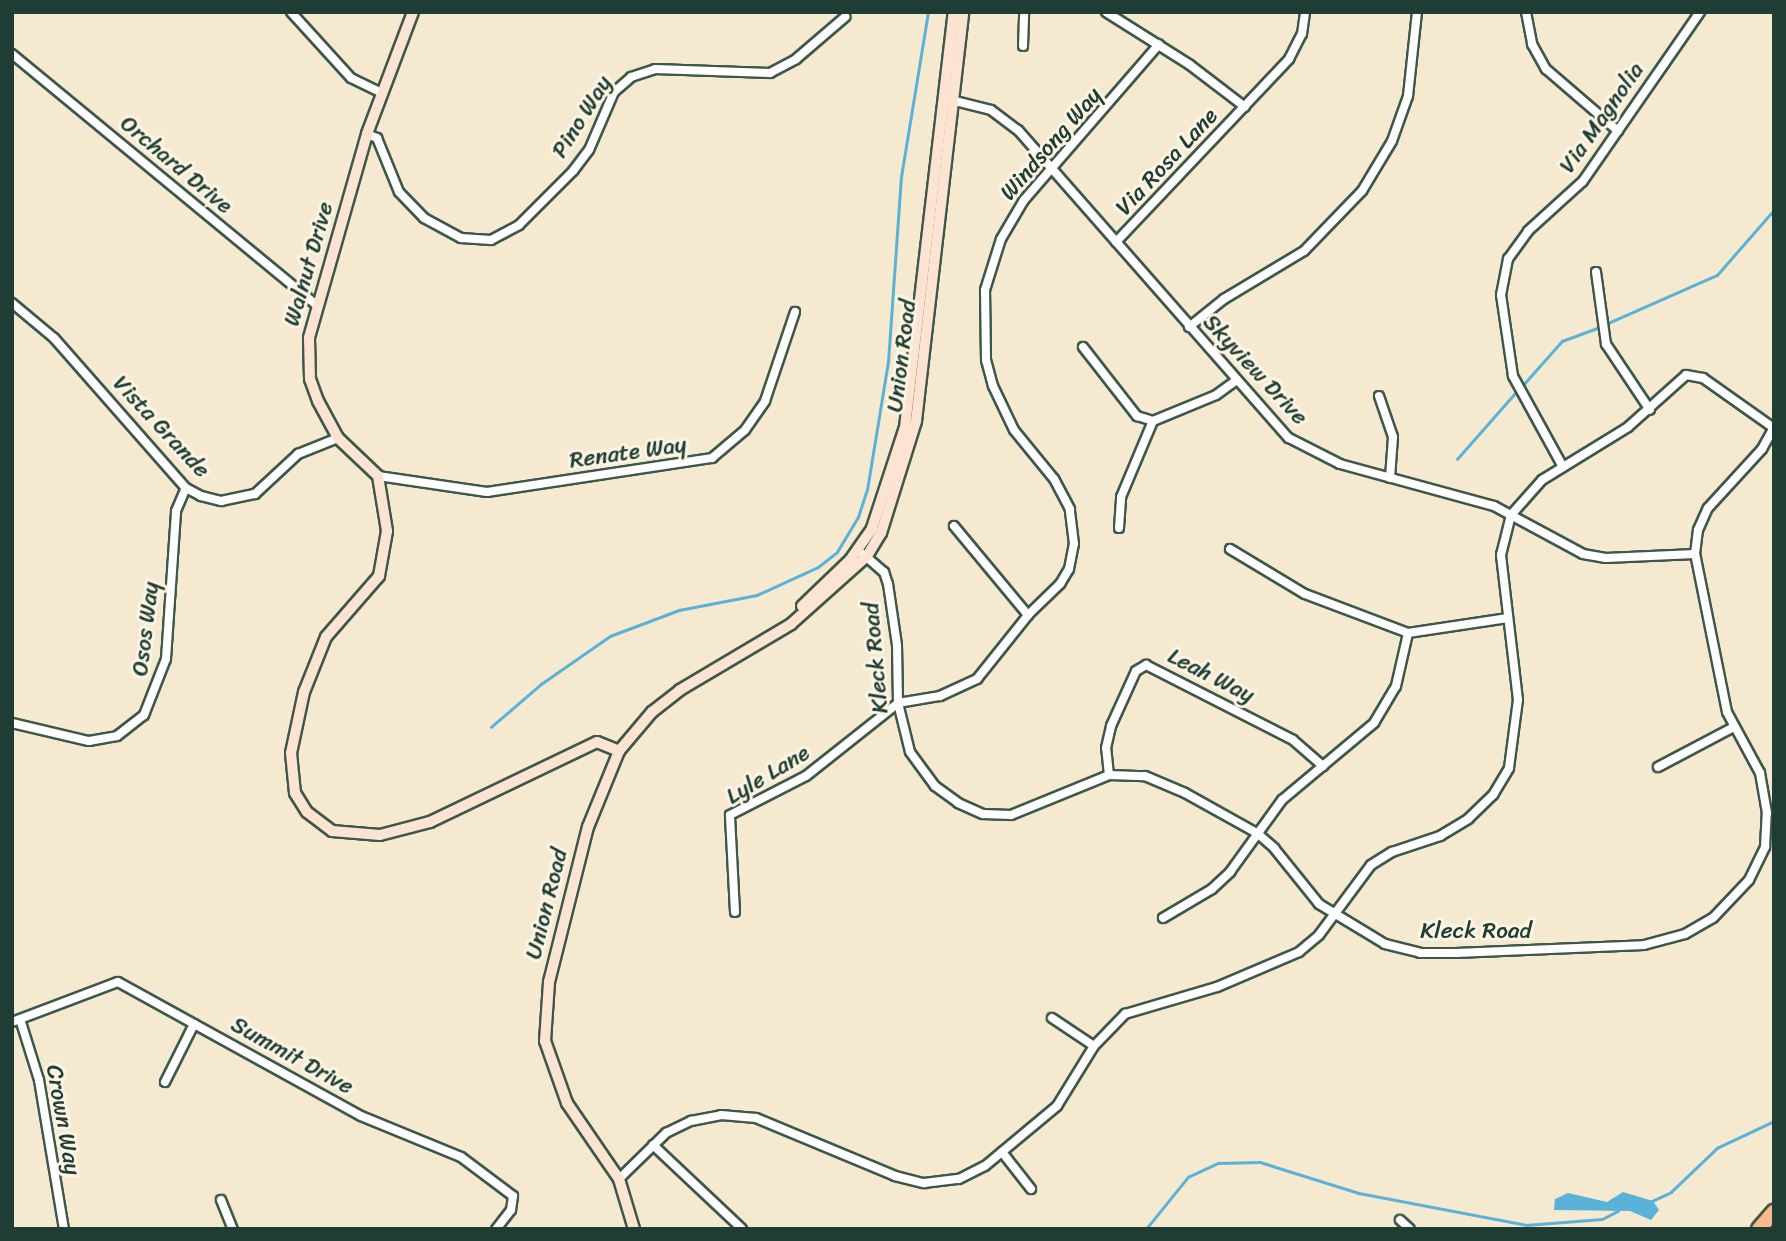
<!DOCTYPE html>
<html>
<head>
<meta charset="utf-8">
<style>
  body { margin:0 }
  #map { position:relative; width:1786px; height:1241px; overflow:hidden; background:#f5e9d0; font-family:Sriracha,sans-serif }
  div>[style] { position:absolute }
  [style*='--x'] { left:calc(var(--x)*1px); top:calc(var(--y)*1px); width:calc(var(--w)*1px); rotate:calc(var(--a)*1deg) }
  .water>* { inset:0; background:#5bb2d8 }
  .stream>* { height:2.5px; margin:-1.25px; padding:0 1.25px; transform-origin:1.25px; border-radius:1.25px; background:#5bb2d8 }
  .roads { filter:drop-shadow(2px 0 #3f574b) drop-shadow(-2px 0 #3f574b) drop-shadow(0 2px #3f574b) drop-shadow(0 -2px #3f574b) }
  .street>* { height:8px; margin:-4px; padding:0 4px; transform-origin:4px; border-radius:4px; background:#fff }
  .secondary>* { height:10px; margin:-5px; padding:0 5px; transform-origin:5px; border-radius:5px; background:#fde3d1 }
  .highway>* { height:14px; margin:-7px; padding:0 7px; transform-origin:7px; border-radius:7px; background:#fbba8d }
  span { translate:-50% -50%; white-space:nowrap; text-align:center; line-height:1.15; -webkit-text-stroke:6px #fcf5e5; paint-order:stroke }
  .street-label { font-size:23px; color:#1f3d34 }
  .frame { position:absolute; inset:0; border:14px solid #1f3d34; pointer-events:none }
</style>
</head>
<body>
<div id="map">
  <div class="water">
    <i style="clip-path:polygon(1623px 1192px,1653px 1201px,1659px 1210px,1651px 1220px,1630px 1211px,1554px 1210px,1555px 1199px,1568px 1193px,1607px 1202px)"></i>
  </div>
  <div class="stream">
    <i style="--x:1606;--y:324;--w:121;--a:-23.8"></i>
    <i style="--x:1717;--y:275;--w:86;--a:-48.8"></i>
    <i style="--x:1522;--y:386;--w:60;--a:-48.4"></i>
    <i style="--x:1562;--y:341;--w:40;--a:-20.2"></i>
    <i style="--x:1457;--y:459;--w:91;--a:-48.6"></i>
    <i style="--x:491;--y:727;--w:66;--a:-40.7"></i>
    <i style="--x:541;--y:684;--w:84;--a:-34.8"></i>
    <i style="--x:610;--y:636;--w:74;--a:-20.6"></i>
    <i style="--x:679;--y:610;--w:79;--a:-10.9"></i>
    <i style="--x:757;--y:595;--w:67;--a:-24.7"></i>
    <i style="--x:818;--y:567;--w:24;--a:-38"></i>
    <i style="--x:837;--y:552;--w:41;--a:-59"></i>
    <i style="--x:858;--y:517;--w:28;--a:-72"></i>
    <i style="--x:867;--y:490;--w:130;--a:-80.7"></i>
    <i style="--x:888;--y:362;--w:185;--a:-86"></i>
    <i style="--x:901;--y:177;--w:167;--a:-80.7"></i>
    <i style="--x:1650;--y:1202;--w:23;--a:-25"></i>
    <i style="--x:1671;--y:1192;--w:64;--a:-43.7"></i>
    <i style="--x:1717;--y:1148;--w:63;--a:-25.3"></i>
    <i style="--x:1146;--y:1229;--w:67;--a:-51.1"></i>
    <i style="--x:1188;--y:1177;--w:33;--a:-25"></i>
    <i style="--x:1218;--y:1163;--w:42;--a:-1.4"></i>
    <i style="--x:1260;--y:1162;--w:104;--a:17.4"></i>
    <i style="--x:1359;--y:1193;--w:170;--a:10.8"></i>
    <i style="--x:1526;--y:1225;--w:76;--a:-4.5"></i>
    <i style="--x:1602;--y:1219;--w:18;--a:-27"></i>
  </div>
  <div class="roads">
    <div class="street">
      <i style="--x:291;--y:12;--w:89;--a:47.7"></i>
      <i style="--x:351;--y:78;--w:32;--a:26"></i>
      <i style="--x:1106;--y:12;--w:99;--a:32.2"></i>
      <i style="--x:1190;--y:65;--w:69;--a:37.4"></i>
      <i style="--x:1526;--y:12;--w:33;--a:79"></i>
      <i style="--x:1532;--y:44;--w:29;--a:61"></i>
      <i style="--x:1546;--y:69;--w:95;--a:40.7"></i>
      <i style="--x:1023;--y:46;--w:34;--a:-88"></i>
      <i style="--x:12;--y:54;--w:394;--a:39.5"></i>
      <i style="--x:947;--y:99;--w:45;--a:14"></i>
      <i style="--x:991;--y:110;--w:34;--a:37"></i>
      <i style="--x:1018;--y:130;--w:410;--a:48.7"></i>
      <i style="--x:1289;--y:438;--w:57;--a:27"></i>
      <i style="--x:1340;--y:464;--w:160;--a:15.3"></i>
      <i style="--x:1494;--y:506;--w:101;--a:28.3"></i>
      <i style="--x:1583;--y:554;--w:23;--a:10"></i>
      <i style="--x:1606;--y:558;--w:89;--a:-2.6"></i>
      <i style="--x:367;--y:134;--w:11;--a:22"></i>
      <i style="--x:377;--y:138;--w:58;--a:67.8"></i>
      <i style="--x:399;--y:192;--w:36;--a:46"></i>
      <i style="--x:424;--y:218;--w:42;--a:28.4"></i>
      <i style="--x:461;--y:238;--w:30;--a:4"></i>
      <i style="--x:491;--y:240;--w:32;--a:-28"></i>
      <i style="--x:519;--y:225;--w:76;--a:-45"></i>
      <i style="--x:573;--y:171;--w:26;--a:-53"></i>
      <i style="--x:589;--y:150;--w:63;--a:-66.7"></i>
      <i style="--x:614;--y:92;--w:23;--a:-41"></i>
      <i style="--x:631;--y:77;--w:25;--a:-18"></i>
      <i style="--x:655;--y:69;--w:115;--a:2"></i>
      <i style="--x:770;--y:73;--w:30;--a:-28"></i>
      <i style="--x:796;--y:59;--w:65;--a:-40.6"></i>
      <i style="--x:1116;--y:242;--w:252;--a:-46.6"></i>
      <i style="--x:1289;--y:59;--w:28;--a:-63"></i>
      <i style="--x:1302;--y:34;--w:22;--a:-82"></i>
      <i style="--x:1596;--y:272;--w:73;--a:82.1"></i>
      <i style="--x:1606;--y:344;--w:79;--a:56.3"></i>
      <i style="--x:12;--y:303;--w:55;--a:39.8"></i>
      <i style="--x:54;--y:338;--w:200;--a:48.7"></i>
      <i style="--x:186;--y:488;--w:17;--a:28"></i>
      <i style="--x:201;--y:496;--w:21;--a:14"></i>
      <i style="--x:221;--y:501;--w:35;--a:-12"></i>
      <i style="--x:255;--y:494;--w:59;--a:-42.9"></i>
      <i style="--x:298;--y:454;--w:43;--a:-21.8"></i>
      <i style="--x:1189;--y:327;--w:45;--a:-38.7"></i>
      <i style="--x:1224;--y:299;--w:93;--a:-31"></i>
      <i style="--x:1304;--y:251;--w:83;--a:-46"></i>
      <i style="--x:1362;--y:191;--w:58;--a:-59"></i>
      <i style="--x:1392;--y:141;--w:48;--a:-70.4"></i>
      <i style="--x:1408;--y:96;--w:84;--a:-83.9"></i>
      <i style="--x:1083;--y:347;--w:88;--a:52"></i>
      <i style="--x:1137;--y:416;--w:17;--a:17"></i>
      <i style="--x:1153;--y:421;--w:68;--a:-22.4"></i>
      <i style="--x:1216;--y:395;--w:24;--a:-36"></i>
      <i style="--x:1379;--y:396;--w:43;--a:71.1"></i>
      <i style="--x:1393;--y:437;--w:41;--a:94.2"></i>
      <i style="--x:1563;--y:467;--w:104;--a:-118.8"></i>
      <i style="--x:1513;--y:376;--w:82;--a:-98.4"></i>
      <i style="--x:1501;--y:295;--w:37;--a:-79"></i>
      <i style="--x:1508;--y:259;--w:34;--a:-54"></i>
      <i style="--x:1528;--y:231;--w:74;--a:-42.3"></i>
      <i style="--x:1583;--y:181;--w:206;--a:-55.3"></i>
      <i style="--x:378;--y:476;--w:110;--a:8.4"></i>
      <i style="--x:487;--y:492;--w:228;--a:-8.6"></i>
      <i style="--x:712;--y:458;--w:43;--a:-40.3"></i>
      <i style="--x:745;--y:430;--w:35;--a:-55"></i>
      <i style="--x:765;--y:401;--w:94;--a:-71.4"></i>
      <i style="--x:954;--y:526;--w:116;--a:50.3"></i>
      <i style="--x:1119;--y:528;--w:31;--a:-86"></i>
      <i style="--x:1121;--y:497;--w:82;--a:-67.2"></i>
      <i style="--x:1230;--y:549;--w:87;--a:31"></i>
      <i style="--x:1305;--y:594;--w:110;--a:20.7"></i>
      <i style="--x:1408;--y:633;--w:101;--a:-8.5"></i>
      <i style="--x:863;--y:554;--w:28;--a:41"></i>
      <i style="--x:884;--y:572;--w:13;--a:72"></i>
      <i style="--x:888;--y:584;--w:62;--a:81.6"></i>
      <i style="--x:897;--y:645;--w:58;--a:89"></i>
      <i style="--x:898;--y:703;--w:50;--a:76.2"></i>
      <i style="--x:910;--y:752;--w:42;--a:53.7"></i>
      <i style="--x:935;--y:786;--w:29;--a:36"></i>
      <i style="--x:958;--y:803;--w:27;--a:24"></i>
      <i style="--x:983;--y:814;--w:28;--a:2"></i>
      <i style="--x:1011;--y:815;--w:106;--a:-22.2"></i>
      <i style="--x:1109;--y:775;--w:36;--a:2"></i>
      <i style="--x:1145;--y:776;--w:43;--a:23"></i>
      <i style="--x:1185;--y:793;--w:82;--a:29.1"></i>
      <i style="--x:1257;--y:833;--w:23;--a:41"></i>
      <i style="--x:1274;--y:848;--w:72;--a:51.2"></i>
      <i style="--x:1319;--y:904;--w:77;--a:31.2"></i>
      <i style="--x:1385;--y:944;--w:36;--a:14"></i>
      <i style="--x:1420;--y:953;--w:36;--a:0"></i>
      <i style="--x:1456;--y:953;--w:188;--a:-2.4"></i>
      <i style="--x:1644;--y:945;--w:42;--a:-15"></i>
      <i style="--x:1685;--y:934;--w:32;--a:-30"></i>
      <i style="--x:1713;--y:918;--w:52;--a:-46.5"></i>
      <i style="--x:1749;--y:880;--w:37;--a:-64"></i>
      <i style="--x:1765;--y:847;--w:34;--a:-87"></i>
      <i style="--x:1767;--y:813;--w:41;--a:-99.9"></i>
      <i style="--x:1760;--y:773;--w:69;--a:-118.4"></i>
      <i style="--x:1727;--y:712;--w:161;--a:-101.4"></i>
      <i style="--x:1695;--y:554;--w:24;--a:-83"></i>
      <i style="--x:1698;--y:530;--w:24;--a:-66"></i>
      <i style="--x:1708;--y:508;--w:80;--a:-47.5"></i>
      <i style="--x:1762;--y:449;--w:25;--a:-61"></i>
      <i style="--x:12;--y:723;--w:79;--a:13.2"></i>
      <i style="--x:89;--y:741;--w:28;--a:-10"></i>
      <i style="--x:117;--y:736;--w:34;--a:-38"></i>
      <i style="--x:144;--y:715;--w:60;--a:-68.6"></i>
      <i style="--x:166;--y:659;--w:148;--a:-86.1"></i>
      <i style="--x:176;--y:511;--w:25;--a:-67"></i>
      <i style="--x:1658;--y:767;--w:86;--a:-27.8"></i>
      <i style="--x:1109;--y:775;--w:27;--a:-96"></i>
      <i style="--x:1106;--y:748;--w:23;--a:-77"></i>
      <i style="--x:1111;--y:726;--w:60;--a:-65.6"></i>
      <i style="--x:1136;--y:671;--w:12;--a:-31"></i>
      <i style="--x:1146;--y:665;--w:165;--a:27"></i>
      <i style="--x:1293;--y:740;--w:40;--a:41"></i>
      <i style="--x:735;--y:912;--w:97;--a:-93"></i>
      <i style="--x:730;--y:815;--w:85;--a:-27.2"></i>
      <i style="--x:806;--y:776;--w:117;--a:-38.4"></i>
      <i style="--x:898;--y:703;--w:43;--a:-9.5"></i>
      <i style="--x:940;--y:696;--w:41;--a:-24.7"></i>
      <i style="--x:977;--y:679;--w:82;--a:-51.4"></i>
      <i style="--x:1028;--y:615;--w:45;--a:-44.1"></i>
      <i style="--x:1060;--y:584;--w:17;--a:-59"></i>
      <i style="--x:1069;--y:569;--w:25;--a:-79"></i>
      <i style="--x:1074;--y:544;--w:35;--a:-97"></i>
      <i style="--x:1070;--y:509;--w:34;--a:-118"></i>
      <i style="--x:1054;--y:479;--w:63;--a:-129.2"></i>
      <i style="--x:1014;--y:430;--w:49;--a:-115.5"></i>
      <i style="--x:993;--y:386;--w:27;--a:-105"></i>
      <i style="--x:986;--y:360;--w:70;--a:-90.8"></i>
      <i style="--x:985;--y:290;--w:53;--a:-72.6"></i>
      <i style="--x:1001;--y:239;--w:45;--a:-59.5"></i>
      <i style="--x:1024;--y:200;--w:206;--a:-49.1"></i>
      <i style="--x:1163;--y:918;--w:57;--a:-30.6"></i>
      <i style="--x:1212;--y:889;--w:25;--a:-43"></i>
      <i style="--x:1230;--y:872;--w:89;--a:-54.2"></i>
      <i style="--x:1282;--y:800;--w:120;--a:-39.9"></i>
      <i style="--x:1374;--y:723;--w:43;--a:-59.3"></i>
      <i style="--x:1396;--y:686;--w:54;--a:-77.2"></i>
      <i style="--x:1052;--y:1018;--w:50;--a:33.7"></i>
      <i style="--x:20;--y:1019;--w:64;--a:72.7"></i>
      <i style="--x:39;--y:1080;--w:151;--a:80.5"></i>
      <i style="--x:12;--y:1022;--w:113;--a:-20.7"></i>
      <i style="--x:118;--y:982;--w:277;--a:28.9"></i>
      <i style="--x:361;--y:1116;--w:108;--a:22.3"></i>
      <i style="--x:461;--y:1157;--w:65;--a:36.9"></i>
      <i style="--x:513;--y:1196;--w:14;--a:98"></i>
      <i style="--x:511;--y:1210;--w:24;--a:128"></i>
      <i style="--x:165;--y:1082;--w:65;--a:-63.4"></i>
      <i style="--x:653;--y:1145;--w:122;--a:43.3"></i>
      <i style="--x:1002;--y:1152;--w:47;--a:51.9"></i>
      <i style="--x:619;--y:1179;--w:66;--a:-44.4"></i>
      <i style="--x:666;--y:1133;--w:28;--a:-26"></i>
      <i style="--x:691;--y:1121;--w:31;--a:-11"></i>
      <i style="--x:721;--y:1115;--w:35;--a:5"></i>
      <i style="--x:756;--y:1118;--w:151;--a:22.6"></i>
      <i style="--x:895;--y:1176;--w:30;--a:14"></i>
      <i style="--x:924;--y:1183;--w:35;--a:-7"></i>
      <i style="--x:959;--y:1179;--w:29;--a:-27"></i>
      <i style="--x:985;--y:1166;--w:94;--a:-39.8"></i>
      <i style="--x:1057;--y:1106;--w:70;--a:-58.3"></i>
      <i style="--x:1094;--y:1046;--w:45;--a:-45.9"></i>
      <i style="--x:1125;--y:1014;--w:96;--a:-16.4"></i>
      <i style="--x:1217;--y:987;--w:89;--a:-23.1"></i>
      <i style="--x:1299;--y:952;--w:26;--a:-40"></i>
      <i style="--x:1319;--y:935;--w:87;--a:-53.4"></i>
      <i style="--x:1371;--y:865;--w:25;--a:-32"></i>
      <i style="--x:1392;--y:852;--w:51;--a:-18.4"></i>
      <i style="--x:1440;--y:836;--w:33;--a:-31"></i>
      <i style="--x:1468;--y:819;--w:35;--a:-44"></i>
      <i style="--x:1493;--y:795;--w:31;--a:-59"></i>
      <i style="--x:1509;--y:768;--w:69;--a:-82.5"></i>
      <i style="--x:1518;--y:700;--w:146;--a:-96.7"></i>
      <i style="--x:1501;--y:555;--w:41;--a:-76"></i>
      <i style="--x:1511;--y:515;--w:47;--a:-48.5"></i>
      <i style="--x:1542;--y:480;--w:101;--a:-31.6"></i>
      <i style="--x:1628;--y:427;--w:78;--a:-41.9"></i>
      <i style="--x:1686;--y:375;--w:17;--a:10"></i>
      <i style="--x:1703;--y:378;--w:87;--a:35.2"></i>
      <i style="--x:221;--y:1200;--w:31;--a:68"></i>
      <i style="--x:1400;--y:1220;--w:13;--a:42"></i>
    </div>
    <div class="secondary">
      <i style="--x:413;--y:12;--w:130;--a:110.7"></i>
      <i style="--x:367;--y:134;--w:212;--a:105.9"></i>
      <i style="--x:309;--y:338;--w:41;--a:88.6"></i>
      <i style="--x:310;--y:379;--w:23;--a:70"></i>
      <i style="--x:318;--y:401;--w:42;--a:61.6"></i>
      <i style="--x:338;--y:438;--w:55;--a:43.5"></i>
      <i style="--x:378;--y:476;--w:56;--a:80.7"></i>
      <i style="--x:387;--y:531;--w:46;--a:100.1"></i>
      <i style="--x:379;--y:576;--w:81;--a:131"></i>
      <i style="--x:326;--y:637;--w:59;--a:111.8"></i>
      <i style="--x:304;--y:692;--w:62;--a:102"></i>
      <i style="--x:291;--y:753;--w:40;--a:84.3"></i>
      <i style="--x:295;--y:793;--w:22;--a:58"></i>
      <i style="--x:307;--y:812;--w:31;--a:37"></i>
      <i style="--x:332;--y:831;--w:48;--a:4.8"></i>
      <i style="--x:380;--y:835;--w:52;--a:-14.6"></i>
      <i style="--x:430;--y:822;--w:185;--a:-25.6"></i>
      <i style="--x:597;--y:742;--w:24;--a:22"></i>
      <i style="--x:802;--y:606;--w:66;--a:-43.8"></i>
      <i style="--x:850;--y:560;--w:39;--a:-55"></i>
      <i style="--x:872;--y:528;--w:106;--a:-71.9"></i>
      <i style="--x:905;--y:427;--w:418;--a:-83.3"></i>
      <i style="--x:634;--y:1229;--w:52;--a:-106.7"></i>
      <i style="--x:619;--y:1179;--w:92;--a:-124.4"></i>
      <i style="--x:567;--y:1103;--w:66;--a:-109.5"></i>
      <i style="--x:545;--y:1041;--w:59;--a:-86.1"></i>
      <i style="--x:549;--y:982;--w:160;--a:-75.9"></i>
      <i style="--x:588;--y:827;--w:82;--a:-67.8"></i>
      <i style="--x:619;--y:751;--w:51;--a:-49.8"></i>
      <i style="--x:652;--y:712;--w:36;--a:-38"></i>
      <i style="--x:680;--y:690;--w:129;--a:-30.7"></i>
      <i style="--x:791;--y:624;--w:102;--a:-41.8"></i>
      <i style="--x:867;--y:556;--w:27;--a:-59"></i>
      <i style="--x:881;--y:533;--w:117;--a:-72.6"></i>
      <i style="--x:916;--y:421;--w:412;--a:-83.4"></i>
    </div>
    <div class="highway">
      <i style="--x:1759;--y:1229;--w:23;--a:-49"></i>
    </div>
  </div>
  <div class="street-label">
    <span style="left:582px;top:117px;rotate:-58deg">Pino Way</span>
    <span style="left:1602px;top:118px;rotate:-55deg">Via Magnolia</span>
    <span style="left:1051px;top:144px;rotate:-49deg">Windsong Way</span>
    <span style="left:1167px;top:162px;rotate:-47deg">Via Rosa Lane</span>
    <span style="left:176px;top:165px;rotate:40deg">Orchard Drive</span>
    <span style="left:309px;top:264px;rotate:-74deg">Walnut Drive</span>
    <span style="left:902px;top:356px;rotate:-83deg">Union Road</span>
    <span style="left:1255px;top:370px;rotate:47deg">Skyview Drive</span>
    <span style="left:161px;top:427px;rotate:47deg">Vista Grande</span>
    <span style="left:628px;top:453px;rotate:-8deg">Renate Way</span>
    <span style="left:146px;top:629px;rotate:-83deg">Osos Way</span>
    <span style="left:876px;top:658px;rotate:-95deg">Kleck Road</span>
    <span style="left:1211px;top:676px;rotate:27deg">Leah Way</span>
    <span style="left:768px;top:775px;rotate:-31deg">Lyle Lane</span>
    <span style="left:547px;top:904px;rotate:-76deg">Union Road</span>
    <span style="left:1476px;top:931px">Kleck Road</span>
    <span style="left:292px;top:1056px;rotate:29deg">Summit Drive</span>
    <span style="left:63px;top:1120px;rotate:80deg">Crown Way</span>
  </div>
  <div class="frame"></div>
</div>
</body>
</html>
